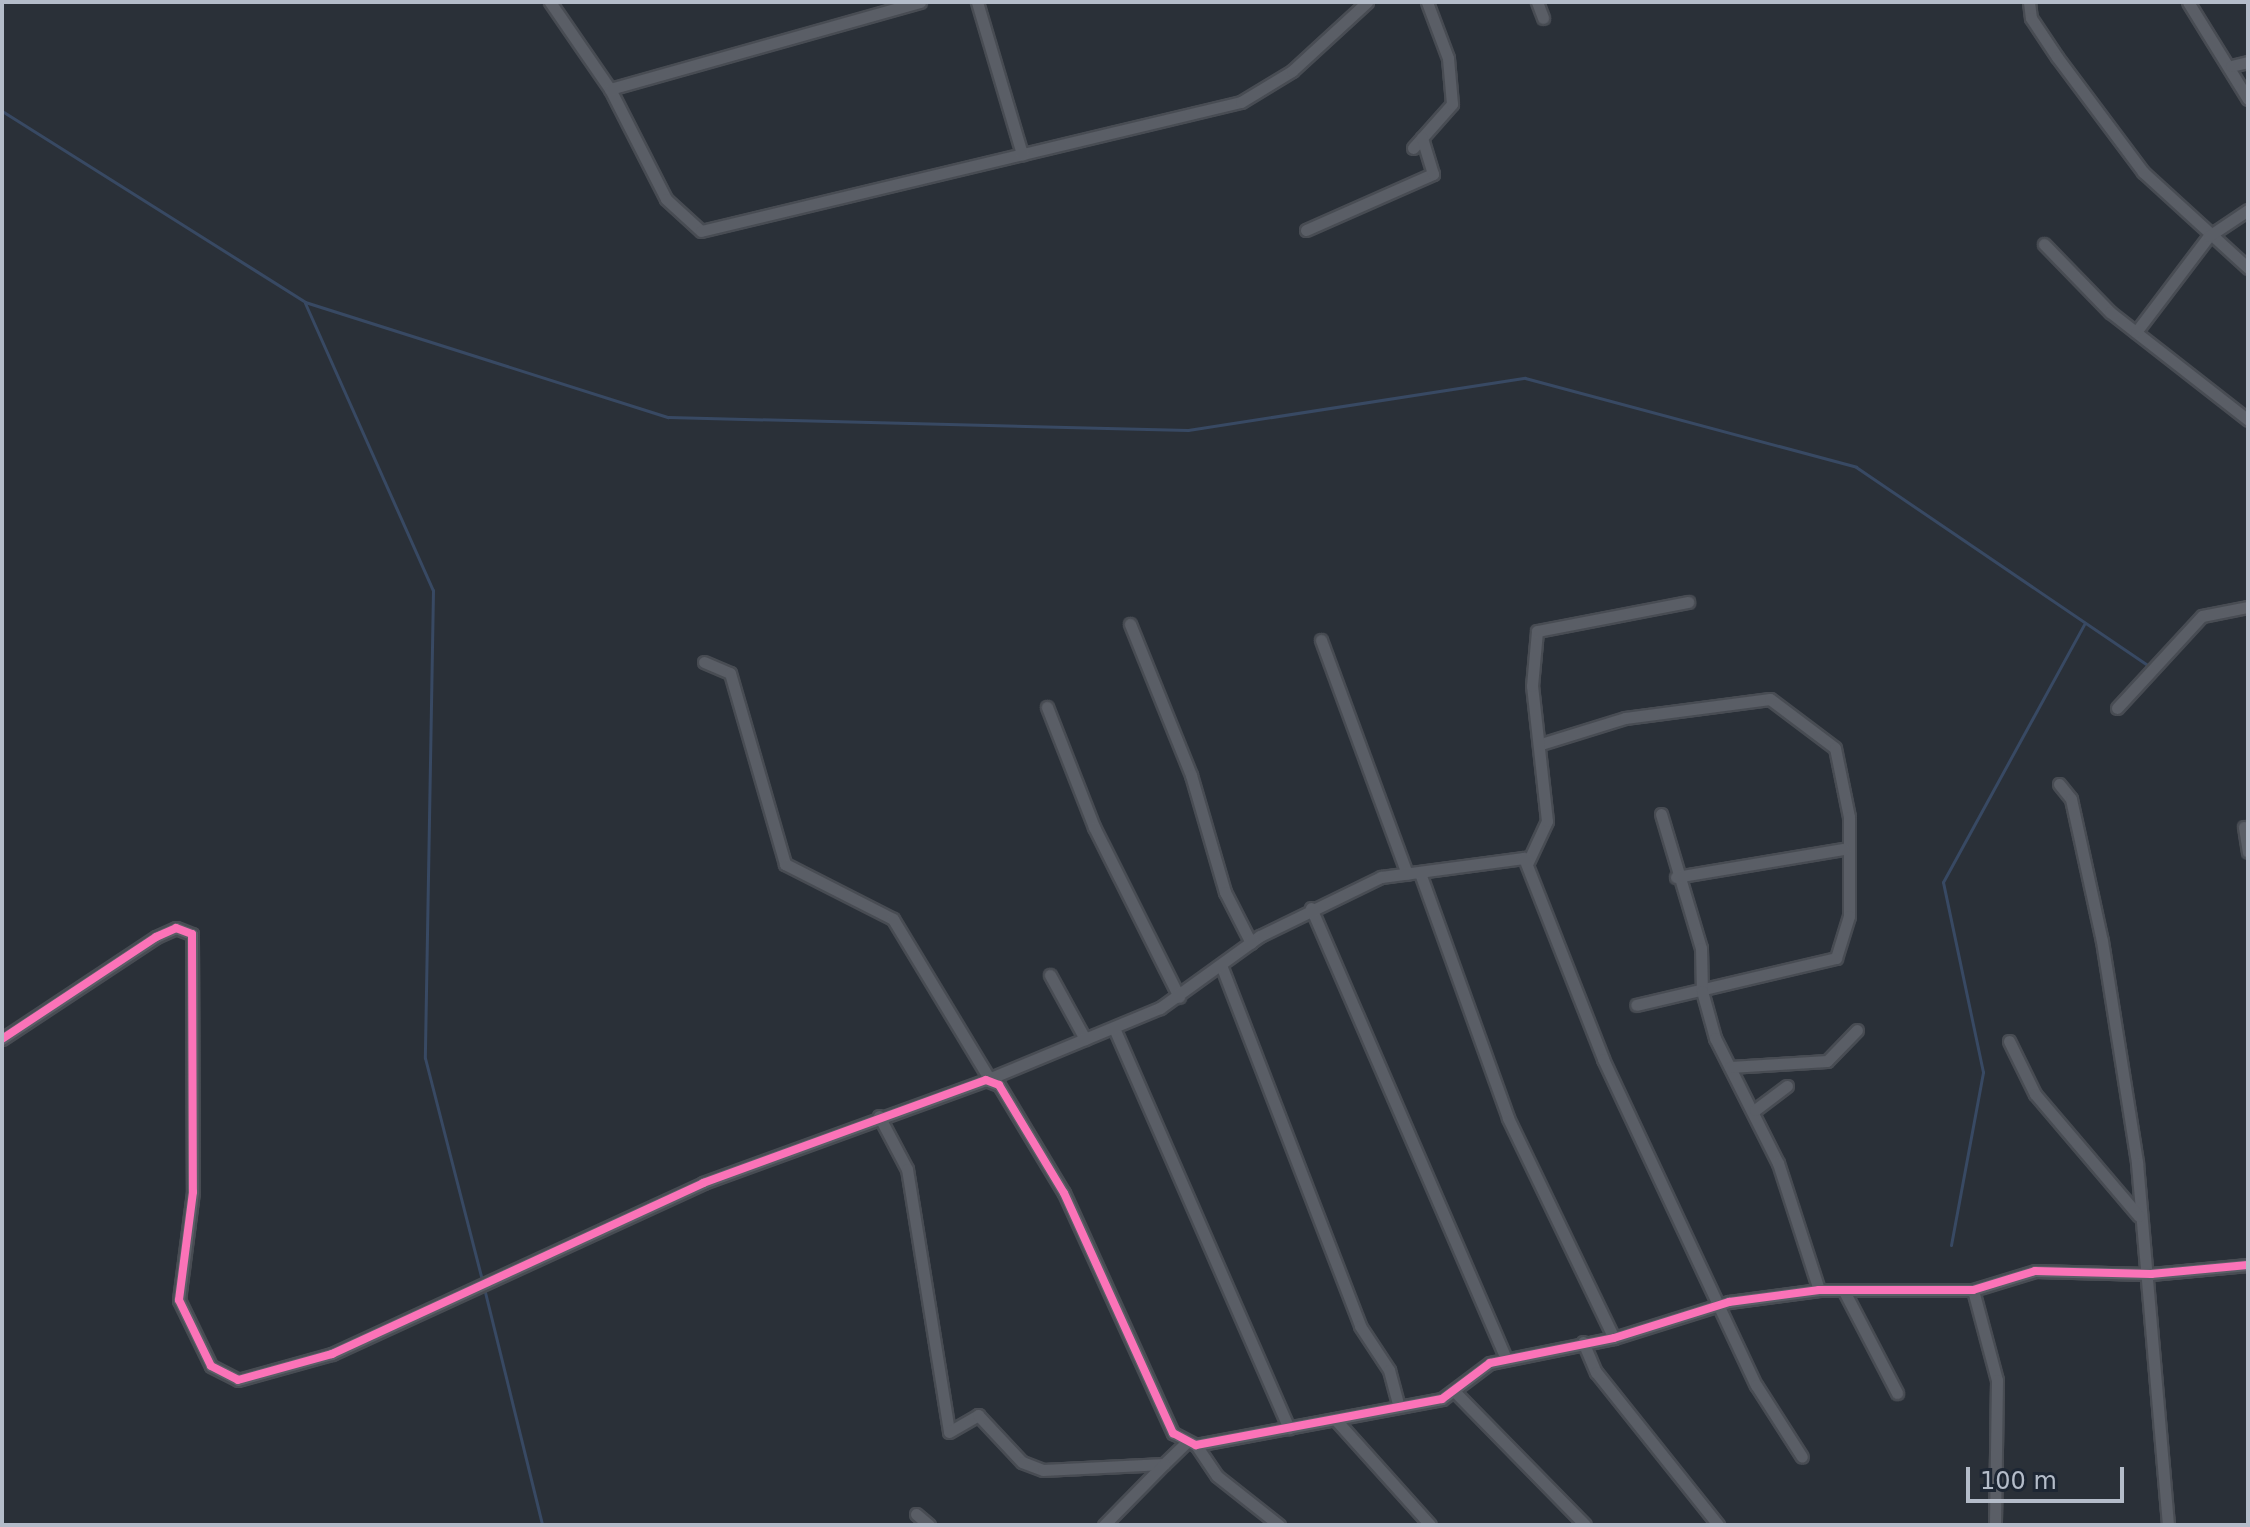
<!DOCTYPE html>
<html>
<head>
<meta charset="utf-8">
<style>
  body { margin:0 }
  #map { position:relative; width:2250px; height:1527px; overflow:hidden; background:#2a3038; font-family:"DejaVu Sans",sans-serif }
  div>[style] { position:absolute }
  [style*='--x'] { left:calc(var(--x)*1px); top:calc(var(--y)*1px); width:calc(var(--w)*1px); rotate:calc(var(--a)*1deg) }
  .stream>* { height:3px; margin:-1.5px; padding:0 1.5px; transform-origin:1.5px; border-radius:1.5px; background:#384963 }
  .roads { filter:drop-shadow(2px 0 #484c53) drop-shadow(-2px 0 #484c53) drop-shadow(0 2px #484c53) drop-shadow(0 -2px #484c53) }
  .street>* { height:11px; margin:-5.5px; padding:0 5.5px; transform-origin:5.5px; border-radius:5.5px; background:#5a5e66 }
  .cycleway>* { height:8px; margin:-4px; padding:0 4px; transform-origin:4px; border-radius:4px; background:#fb73b8 }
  span { translate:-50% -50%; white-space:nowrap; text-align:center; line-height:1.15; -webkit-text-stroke:6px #1d2633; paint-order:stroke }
  .frame { position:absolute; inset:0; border:4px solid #b4bcc9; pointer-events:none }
  .scale { position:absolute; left:1966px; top:1467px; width:158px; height:36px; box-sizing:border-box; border:4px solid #b4bcc9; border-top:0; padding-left:10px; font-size:24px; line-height:28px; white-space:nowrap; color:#b4bcc9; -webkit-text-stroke:6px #1d2633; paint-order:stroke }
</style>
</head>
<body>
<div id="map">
  <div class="stream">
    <i style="--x:2;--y:111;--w:358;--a:32.2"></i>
    <i style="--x:305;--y:302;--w:381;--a:17.6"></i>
    <i style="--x:668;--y:417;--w:520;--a:1.43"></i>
    <i style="--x:1188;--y:430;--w:341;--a:-8.8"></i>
    <i style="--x:1525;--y:378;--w:343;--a:15"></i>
    <i style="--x:1856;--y:467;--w:351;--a:34.2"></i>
    <i style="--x:305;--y:303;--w:314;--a:66"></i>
    <i style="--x:433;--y:590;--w:468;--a:91"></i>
    <i style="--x:425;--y:1058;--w:229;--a:75.6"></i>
    <i style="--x:1951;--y:1245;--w:176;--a:-79.5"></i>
    <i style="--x:1983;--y:1072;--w:194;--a:-101.9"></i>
    <i style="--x:1943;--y:882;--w:294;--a:-61.3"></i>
    <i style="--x:484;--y:1288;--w:244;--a:76.2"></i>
  </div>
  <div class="roads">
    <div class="street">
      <i style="--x:550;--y:2;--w:106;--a:55.4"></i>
      <i style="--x:610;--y:89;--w:123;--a:63"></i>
      <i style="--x:666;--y:199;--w:47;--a:42.4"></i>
      <i style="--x:701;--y:231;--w:555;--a:-13.44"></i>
      <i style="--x:1241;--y:102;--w:60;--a:-31.3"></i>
      <i style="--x:1292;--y:71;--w:102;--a:-42.6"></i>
      <i style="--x:977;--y:2;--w:159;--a:73.5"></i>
      <i style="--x:1537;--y:2;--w:17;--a:69"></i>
      <i style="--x:2029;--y:2;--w:16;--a:83"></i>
      <i style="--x:2031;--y:18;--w:47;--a:56.3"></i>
      <i style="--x:2057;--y:57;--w:144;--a:53.2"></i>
      <i style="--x:2143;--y:172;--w:142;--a:42.4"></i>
      <i style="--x:2188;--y:2;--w:114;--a:58.3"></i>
      <i style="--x:2231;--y:66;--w:17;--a:-13"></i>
      <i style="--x:610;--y:89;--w:322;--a:-15.7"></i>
      <i style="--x:1413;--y:148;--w:59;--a:-48.4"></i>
      <i style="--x:1452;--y:104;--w:46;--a:-95"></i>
      <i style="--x:1448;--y:58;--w:60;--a:-110.6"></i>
      <i style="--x:1306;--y:230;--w:139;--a:-23.8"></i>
      <i style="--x:1433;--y:174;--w:38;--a:-107"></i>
      <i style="--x:2044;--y:244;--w:95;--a:45.9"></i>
      <i style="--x:2110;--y:312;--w:175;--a:38"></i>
      <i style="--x:2136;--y:332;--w:121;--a:-52.8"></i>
      <i style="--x:2209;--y:236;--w:47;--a:-33.7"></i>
      <i style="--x:1130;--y:624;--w:163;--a:68"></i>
      <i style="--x:1191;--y:775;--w:122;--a:73.8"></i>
      <i style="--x:1225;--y:892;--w:57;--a:63"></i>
      <i style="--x:1321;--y:640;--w:249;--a:69.8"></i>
      <i style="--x:704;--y:662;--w:28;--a:23"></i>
      <i style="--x:730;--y:673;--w:199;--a:73.9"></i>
      <i style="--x:785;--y:864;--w:121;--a:27"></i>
      <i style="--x:893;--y:919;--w:182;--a:58.9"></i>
      <i style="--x:1047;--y:707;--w:129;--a:68.6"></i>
      <i style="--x:1094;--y:827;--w:190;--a:63.4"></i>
      <i style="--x:2117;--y:708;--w:125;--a:-47.3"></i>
      <i style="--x:2202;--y:616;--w:47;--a:-11.1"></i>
      <i style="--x:1541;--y:744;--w:88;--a:-17.2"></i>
      <i style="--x:1625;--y:718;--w:146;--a:-7.5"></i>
      <i style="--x:1770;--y:699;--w:81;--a:37"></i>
      <i style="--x:1835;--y:748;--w:70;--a:78.5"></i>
      <i style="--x:1849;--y:817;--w:99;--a:90"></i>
      <i style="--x:1849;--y:916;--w:44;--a:107.2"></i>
      <i style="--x:1836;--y:958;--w:205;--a:166.8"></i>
      <i style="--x:2059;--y:784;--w:19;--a:51"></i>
      <i style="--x:2071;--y:799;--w:145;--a:77.7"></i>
      <i style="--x:2102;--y:941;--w:225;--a:81"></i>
      <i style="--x:2137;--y:1163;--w:363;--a:85.1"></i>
      <i style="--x:1661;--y:814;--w:140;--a:73.4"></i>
      <i style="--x:1701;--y:948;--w:43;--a:88.7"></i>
      <i style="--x:1702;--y:991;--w:49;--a:74.5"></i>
      <i style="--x:1715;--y:1038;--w:140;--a:63.3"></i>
      <i style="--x:1778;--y:1163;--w:133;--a:72.1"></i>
      <i style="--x:2244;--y:827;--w:25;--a:81"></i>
      <i style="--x:1528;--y:862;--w:45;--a:-65.1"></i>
      <i style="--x:1547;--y:821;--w:136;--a:-96.3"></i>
      <i style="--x:1532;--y:686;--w:55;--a:-84.8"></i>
      <i style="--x:1537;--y:631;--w:154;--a:-10.9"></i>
      <i style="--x:1420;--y:873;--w:260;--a:70.2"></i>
      <i style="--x:1508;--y:1118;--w:244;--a:64.3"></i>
      <i style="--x:1676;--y:877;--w:170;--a:-9.5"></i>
      <i style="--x:1311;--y:908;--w:490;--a:66.6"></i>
      <i style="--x:1221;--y:965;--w:387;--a:68.9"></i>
      <i style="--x:1360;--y:1326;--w:53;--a:56.6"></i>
      <i style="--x:1389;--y:1370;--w:38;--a:75"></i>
      <i style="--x:1050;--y:975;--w:73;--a:61.3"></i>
      <i style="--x:1114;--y:1028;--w:437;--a:66.4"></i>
      <i style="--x:2;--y:1039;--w:185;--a:-33.5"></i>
      <i style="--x:156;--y:937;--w:22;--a:-24"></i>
      <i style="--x:176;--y:928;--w:17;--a:21"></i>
      <i style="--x:192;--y:934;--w:258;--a:89.8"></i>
      <i style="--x:193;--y:1192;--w:109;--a:97.4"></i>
      <i style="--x:179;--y:1300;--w:73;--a:64.1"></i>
      <i style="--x:211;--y:1366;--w:30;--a:27"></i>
      <i style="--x:238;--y:1380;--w:98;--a:-15.5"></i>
      <i style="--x:332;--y:1354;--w:409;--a:-24.7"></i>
      <i style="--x:703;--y:1183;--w:301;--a:-20"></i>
      <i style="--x:986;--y:1080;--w:14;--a:21"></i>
      <i style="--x:999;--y:1085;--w:126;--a:59"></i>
      <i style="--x:1064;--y:1193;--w:264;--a:65.6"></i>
      <i style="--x:1173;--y:1433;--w:26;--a:28"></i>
      <i style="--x:1196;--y:1445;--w:250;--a:-10.6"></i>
      <i style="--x:1442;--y:1399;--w:60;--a:-36.9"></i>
      <i style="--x:1490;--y:1363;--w:126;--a:-11.4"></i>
      <i style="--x:1614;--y:1338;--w:121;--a:-17.4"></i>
      <i style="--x:1729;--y:1302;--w:91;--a:-7.6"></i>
      <i style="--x:1819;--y:1290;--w:154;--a:0"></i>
      <i style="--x:1973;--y:1290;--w:65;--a:-17"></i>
      <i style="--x:2035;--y:1271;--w:116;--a:1.5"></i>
      <i style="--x:2151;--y:1274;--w:97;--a:-5.3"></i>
      <i style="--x:2009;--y:1041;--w:59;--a:63.9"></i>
      <i style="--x:2035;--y:1094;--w:160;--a:49.6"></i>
      <i style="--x:1730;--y:1067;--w:97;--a:-3.5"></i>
      <i style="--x:1827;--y:1061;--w:43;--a:-45.9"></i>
      <i style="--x:986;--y:1080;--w:188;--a:-22.5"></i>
      <i style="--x:1160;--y:1008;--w:123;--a:-35.8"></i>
      <i style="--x:1260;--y:936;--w:135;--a:-26"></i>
      <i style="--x:1381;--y:877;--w:144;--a:-7.6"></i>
      <i style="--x:1524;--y:858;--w:216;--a:68.5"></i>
      <i style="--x:1603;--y:1059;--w:360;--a:64.9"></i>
      <i style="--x:1756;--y:1385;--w:85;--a:57.4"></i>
      <i style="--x:1755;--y:1110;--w:40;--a:-37"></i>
      <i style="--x:879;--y:1116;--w:60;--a:62.2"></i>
      <i style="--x:907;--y:1169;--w:266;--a:80.9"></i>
      <i style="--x:949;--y:1432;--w:34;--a:-30"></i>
      <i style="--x:978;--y:1415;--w:64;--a:46.9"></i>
      <i style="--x:1022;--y:1462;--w:22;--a:21"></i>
      <i style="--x:1043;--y:1470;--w:121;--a:-2.8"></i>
      <i style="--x:1164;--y:1464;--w:30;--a:-44"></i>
      <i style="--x:1973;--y:1290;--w:93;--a:75.1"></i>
      <i style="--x:1997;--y:1380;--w:145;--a:90.8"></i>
      <i style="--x:1844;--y:1291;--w:115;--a:62.5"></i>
      <i style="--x:1583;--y:1342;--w:33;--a:67"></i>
      <i style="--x:1596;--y:1372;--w:196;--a:51.4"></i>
      <i style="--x:1454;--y:1391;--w:187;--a:45.6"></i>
      <i style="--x:1335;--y:1419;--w:142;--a:48.1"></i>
      <i style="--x:1196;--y:1445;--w:37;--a:56"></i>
      <i style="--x:1217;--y:1476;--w:79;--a:38.3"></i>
      <i style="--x:916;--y:1514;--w:17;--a:40"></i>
      <i style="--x:1104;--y:1525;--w:86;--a:-45.5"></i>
    </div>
  </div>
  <div class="cycleway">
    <i style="--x:2;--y:1039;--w:185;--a:-33.5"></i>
    <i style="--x:156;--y:937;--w:22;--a:-24"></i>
    <i style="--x:176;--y:928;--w:17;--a:21"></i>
    <i style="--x:192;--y:934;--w:258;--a:89.8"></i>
    <i style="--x:193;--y:1192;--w:109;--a:97.4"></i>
    <i style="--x:179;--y:1300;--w:73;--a:64.1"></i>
    <i style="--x:211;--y:1366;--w:30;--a:27"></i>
    <i style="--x:238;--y:1380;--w:98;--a:-15.5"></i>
    <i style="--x:332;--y:1354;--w:409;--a:-24.7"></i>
    <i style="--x:703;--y:1183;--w:301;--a:-20"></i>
    <i style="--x:986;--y:1080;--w:14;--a:21"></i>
    <i style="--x:999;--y:1085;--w:126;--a:59"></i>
    <i style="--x:1064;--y:1193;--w:264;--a:65.6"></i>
    <i style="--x:1173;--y:1433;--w:26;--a:28"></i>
    <i style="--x:1196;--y:1445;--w:250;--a:-10.6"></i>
    <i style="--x:1442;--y:1399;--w:60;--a:-36.9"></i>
    <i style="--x:1490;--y:1363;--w:126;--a:-11.4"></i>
    <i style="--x:1614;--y:1338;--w:121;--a:-17.4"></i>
    <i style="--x:1729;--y:1302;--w:91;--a:-7.6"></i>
    <i style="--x:1819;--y:1290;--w:154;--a:0"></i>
    <i style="--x:1973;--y:1290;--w:65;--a:-17"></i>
    <i style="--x:2035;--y:1271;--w:116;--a:1.5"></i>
    <i style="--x:2151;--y:1274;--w:97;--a:-5.3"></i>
  </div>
  <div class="frame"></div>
  <div class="scale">100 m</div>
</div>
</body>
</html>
